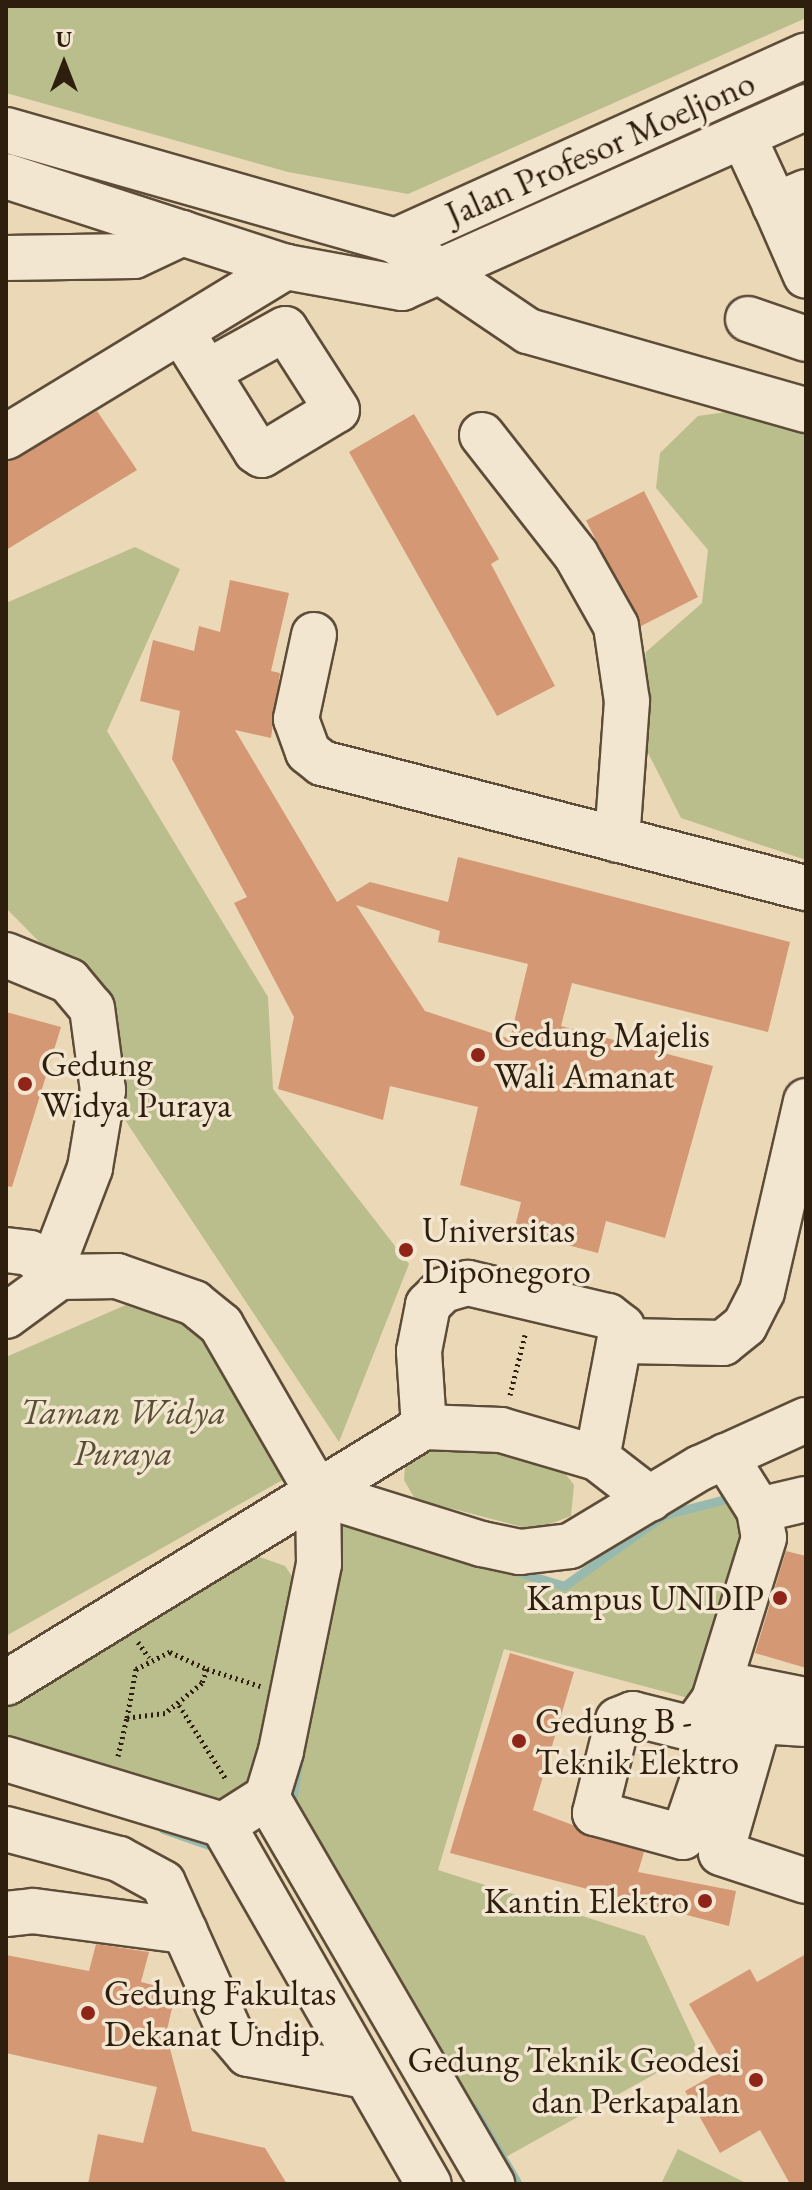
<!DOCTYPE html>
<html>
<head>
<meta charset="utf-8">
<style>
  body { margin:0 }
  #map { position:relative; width:812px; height:2190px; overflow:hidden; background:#ebd8b7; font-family:"EB Garamond",serif }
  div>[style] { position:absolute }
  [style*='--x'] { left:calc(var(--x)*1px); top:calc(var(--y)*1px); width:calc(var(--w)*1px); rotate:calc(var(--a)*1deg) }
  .green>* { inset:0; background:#babe8d }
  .stream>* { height:9px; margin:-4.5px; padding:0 4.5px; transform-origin:4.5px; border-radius:4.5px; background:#98baae }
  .building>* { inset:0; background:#d49875; transform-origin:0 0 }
  .path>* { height:5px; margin-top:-2.5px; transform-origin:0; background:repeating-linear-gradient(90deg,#2e1e0d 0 2px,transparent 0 6px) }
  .roads { filter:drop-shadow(2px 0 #5d4c38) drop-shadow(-2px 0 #5d4c38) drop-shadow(0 2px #5d4c38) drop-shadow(0 -2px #5d4c38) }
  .minor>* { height:44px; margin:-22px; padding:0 22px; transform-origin:22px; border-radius:22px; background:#f2e6d0 }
  .dots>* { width:22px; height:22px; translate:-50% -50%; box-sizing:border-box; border:4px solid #f2e6d0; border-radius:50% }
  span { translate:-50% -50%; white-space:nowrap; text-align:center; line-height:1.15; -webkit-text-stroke:7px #f2e6d0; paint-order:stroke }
  .street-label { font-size:36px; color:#2e1e0d }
  .poi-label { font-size:36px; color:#2e1e0d }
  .left { translate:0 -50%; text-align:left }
  .right { translate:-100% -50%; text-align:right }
  .park-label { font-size:36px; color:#584e33; font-style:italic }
  .frame { position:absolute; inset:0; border:8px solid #2e1e0d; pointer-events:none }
  .north { position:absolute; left:24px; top:24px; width:80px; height:80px; -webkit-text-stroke:6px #f2e6d0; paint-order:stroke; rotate:0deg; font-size:22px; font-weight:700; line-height:32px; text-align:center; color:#2e1e0d }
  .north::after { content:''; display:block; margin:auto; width:28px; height:36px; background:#2e1e0d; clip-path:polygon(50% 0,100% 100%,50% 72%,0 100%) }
</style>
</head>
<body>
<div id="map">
  <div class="green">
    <i style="clip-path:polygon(6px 6px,806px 6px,806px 18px,408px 194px,288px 172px,6px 93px)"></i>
    <i style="clip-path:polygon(770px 406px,806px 417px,806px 860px,681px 818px,635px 727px,646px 652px,702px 603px,708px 550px,656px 488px,660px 453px,698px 416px)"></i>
    <i style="clip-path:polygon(135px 547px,180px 569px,107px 731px,268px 997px,273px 1089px,409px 1264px,339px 1442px,125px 1120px,103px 1007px,6px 908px,6px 603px)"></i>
    <i style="clip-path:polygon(128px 1304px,193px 1323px,295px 1473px,6px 1636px,6px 1357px)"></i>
    <i style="clip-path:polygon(435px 1437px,561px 1468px,574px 1485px,571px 1516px,534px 1530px,415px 1499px,404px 1480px,406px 1456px)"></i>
    <i style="clip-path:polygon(748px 1493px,760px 1523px,707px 1703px,504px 1649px,438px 1870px,645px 1936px,698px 2050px,504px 2158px,290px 1813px,340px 1520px,564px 1586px,664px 1515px)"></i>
    <i style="clip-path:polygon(254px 1555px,285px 1566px,294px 1579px,255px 1768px,239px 1799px,202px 1806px,6px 1744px,6px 1704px)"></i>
    <i style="clip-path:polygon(678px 2149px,748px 2184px,661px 2184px)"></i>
  </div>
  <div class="stream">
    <i style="--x:515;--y:1571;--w:51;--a:17"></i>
    <i style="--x:564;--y:1586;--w:123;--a:-35.4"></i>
    <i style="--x:664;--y:1515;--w:75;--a:-14.6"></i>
    <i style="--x:291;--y:1809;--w:46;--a:-81.2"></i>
    <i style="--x:163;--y:1829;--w:60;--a:19.3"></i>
    <i style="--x:473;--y:2108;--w:88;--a:59.4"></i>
  </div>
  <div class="building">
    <i style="clip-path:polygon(97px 411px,137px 470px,6px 550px,6px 462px)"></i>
    <i style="clip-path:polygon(414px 414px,499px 559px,491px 564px,555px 686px,497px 716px,349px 452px)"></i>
    <i style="left:644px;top:491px;width:119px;height:65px;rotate:63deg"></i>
    <i style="clip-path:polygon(evenodd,230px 580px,289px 593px,271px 671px,280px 673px,271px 738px,235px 730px,337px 902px,370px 882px,448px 902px,458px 857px,790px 942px,768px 1032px,572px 983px,561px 1026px,713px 1066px,665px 1238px,606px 1221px,598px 1253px,514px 1231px,521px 1202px,460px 1185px,478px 1107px,390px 1086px,383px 1120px,278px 1089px,294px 1017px,234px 903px,247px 897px,172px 759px,180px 711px,140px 701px,153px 640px,194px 651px,199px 626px,220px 632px,230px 580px,356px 905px,440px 931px,438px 942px,528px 964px,510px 1039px,425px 1011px,356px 905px)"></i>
    <i style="clip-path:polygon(6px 1012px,61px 1027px,12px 1187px,6px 1186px)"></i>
    <i style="clip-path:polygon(786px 1551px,806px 1556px,806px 1668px,755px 1653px)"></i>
    <i style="clip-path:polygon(510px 1653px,574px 1672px,533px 1810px,644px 1852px,638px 1872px,736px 1891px,729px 1926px,450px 1853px)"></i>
    <i style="clip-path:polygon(96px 1944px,149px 1952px,141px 1982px,176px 1991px,166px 2034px,192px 2131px,265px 2148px,287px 2184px,88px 2184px,98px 2134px,143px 2143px,157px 2087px,6px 2053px,6px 1955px,89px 1971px)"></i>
    <i style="clip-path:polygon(806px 1954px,806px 2184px,790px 2184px,760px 2130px,720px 2153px,685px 2091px,726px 2068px,689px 2004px,750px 1969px,757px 1982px)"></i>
  </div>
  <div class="path">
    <i style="--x:510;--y:1395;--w:62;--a:-76"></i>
    <i style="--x:138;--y:1642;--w:19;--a:55"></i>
    <i style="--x:170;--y:1652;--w:41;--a:24.7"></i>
    <i style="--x:207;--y:1669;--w:15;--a:110"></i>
    <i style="--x:202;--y:1683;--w:48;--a:141"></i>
    <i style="--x:165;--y:1713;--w:38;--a:173"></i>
    <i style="--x:127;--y:1718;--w:50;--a:-79.6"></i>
    <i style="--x:136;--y:1669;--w:38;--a:-27"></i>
    <i style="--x:207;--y:1669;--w:56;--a:17.8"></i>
    <i style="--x:179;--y:1705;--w:88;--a:57.6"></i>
    <i style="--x:118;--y:1756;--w:39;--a:-77"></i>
  </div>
  <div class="roads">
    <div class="minor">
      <i style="--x:6;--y:130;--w:405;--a:15.9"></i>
      <i style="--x:395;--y:241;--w:161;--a:34.1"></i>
      <i style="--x:528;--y:331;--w:289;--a:15.9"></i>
      <i style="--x:743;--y:136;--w:76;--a:65.1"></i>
      <i style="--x:6;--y:176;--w:294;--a:18"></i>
      <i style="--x:286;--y:267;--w:118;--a:10.3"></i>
      <i style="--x:402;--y:288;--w:443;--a:-24.1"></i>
      <i style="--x:806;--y:192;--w:34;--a:157"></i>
      <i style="--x:775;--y:205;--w:77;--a:66.4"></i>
      <i style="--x:395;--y:241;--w:451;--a:-24.3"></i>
      <i style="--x:6;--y:258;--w:128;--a:-0.9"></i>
      <i style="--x:134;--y:256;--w:54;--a:-25.1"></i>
      <i style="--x:748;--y:319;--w:61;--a:19"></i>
      <i style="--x:181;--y:331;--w:142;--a:58"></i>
      <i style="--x:256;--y:451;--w:7;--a:34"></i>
      <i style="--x:262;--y:455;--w:87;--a:-31"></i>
      <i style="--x:337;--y:410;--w:96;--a:-122.7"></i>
      <i style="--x:285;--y:329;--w:89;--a:151.1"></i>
      <i style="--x:482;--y:435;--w:152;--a:51.9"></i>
      <i style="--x:576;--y:555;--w:81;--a:60.6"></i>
      <i style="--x:616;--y:626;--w:76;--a:81.7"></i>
      <i style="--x:627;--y:701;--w:139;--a:94.1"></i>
      <i style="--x:6;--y:437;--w:328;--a:-31.3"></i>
      <i style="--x:314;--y:635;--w:86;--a:102.1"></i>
      <i style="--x:296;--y:719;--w:35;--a:70"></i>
      <i style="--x:308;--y:752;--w:18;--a:38"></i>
      <i style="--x:322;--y:763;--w:500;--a:14.5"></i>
      <i style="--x:6;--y:955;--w:68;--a:22.4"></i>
      <i style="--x:69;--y:981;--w:35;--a:50"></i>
      <i style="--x:92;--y:1008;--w:83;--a:82.4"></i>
      <i style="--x:103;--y:1090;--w:79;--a:99.5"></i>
      <i style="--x:90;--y:1168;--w:106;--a:111"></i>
      <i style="--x:6;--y:1250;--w:24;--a:7"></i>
      <i style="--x:30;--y:1253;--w:38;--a:40"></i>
      <i style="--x:6;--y:1316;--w:66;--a:-36.3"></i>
      <i style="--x:59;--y:1277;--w:58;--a:-1"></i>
      <i style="--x:117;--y:1276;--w:82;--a:19.3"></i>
      <i style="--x:194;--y:1303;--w:35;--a:39"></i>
      <i style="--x:221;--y:1325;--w:194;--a:60"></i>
      <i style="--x:318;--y:1493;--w:71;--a:89.2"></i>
      <i style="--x:319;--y:1564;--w:191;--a:101.5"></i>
      <i style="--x:281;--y:1751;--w:48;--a:106.9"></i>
      <i style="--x:267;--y:1797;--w:52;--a:147.5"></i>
      <i style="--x:625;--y:1341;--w:98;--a:1.2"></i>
      <i style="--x:723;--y:1343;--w:28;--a:-39"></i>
      <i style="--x:745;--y:1325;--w:37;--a:-63"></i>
      <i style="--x:762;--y:1292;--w:196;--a:-77"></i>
      <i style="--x:424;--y:1427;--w:76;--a:-93.8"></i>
      <i style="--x:419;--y:1351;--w:47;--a:-78.9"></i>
      <i style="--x:428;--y:1305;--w:21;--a:-45"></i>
      <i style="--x:443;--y:1290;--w:26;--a:-16"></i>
      <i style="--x:468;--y:1283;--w:144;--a:13.3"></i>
      <i style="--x:608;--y:1316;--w:18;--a:38"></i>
      <i style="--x:622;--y:1327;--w:133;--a:100.8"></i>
      <i style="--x:725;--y:1456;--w:64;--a:57.8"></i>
      <i style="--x:759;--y:1510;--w:28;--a:80"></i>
      <i style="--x:764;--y:1538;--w:170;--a:107.2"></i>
      <i style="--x:714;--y:1700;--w:36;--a:126"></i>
      <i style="--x:693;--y:1729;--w:62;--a:-166"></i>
      <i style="--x:633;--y:1714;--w:16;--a:158"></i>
      <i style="--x:618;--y:1720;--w:96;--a:103.9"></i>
      <i style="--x:595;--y:1813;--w:91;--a:15.3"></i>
      <i style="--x:683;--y:1837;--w:160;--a:-71"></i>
      <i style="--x:735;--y:1686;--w:72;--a:11.2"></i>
      <i style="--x:318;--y:1493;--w:172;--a:17.3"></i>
      <i style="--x:482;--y:1544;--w:39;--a:12"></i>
      <i style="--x:520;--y:1552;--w:50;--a:-6.8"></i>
      <i style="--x:570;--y:1546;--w:152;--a:-31"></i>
      <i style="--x:700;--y:1468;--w:116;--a:-24.4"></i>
      <i style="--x:759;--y:1510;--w:48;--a:-13.2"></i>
      <i style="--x:6;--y:1683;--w:490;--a:-31.5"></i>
      <i style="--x:424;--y:1427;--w:77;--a:2.2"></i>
      <i style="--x:501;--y:1430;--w:100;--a:16.3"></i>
      <i style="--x:597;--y:1458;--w:67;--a:37.7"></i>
      <i style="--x:806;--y:1724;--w:47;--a:-176.3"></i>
      <i style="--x:759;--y:1721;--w:137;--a:106.1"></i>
      <i style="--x:721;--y:1853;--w:89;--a:18.2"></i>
      <i style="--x:6;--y:1759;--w:227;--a:16.9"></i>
      <i style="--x:267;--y:1797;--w:448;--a:59.8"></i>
      <i style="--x:223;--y:1825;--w:414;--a:60.2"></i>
      <i style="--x:6;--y:1829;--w:117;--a:14.9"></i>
      <i style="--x:119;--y:1859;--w:50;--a:28.6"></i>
      <i style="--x:163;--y:1883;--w:166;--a:65.8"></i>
      <i style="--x:231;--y:2034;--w:26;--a:50"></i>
      <i style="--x:248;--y:2054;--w:120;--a:10.6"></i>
      <i style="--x:6;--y:1914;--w:27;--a:-6"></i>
      <i style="--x:33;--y:1911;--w:153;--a:7.5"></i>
    </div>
  </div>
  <div class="dots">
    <i style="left:478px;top:1055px;background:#8f2418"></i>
    <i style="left:25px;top:1084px;background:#8f2418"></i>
    <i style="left:406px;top:1250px;background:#8f2418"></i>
    <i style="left:780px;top:1598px;background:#8f2418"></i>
    <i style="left:519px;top:1741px;background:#8f2418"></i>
    <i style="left:705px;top:1901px;background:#8f2418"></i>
    <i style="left:88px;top:2013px;background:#8f2418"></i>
    <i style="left:756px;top:2080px;background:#8f2418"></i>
  </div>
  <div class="street-label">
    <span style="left:600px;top:148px;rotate:-24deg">Jalan Profesor Moeljono</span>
  </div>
  <div class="poi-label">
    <span class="left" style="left:494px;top:1055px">Gedung Majelis<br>Wali Amanat</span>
    <span class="left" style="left:41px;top:1084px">Gedung<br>Widya Puraya</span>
    <span class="left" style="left:422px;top:1250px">Universitas<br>Diponegoro</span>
    <span class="right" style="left:764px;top:1598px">Kampus UNDIP</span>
    <span class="left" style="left:535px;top:1741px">Gedung B -<br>Teknik Elektro</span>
    <span class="right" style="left:689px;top:1901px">Kantin Elektro</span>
    <span class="left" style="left:104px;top:2013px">Gedung Fakultas<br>Dekanat Undip</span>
    <span class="right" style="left:740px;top:2080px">Gedung Teknik Geodesi<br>dan Perkapalan</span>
  </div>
  <div class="park-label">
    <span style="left:123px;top:1432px">Taman Widya<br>Puraya</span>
  </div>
  <div class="frame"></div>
  <div class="north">U</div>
</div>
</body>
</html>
